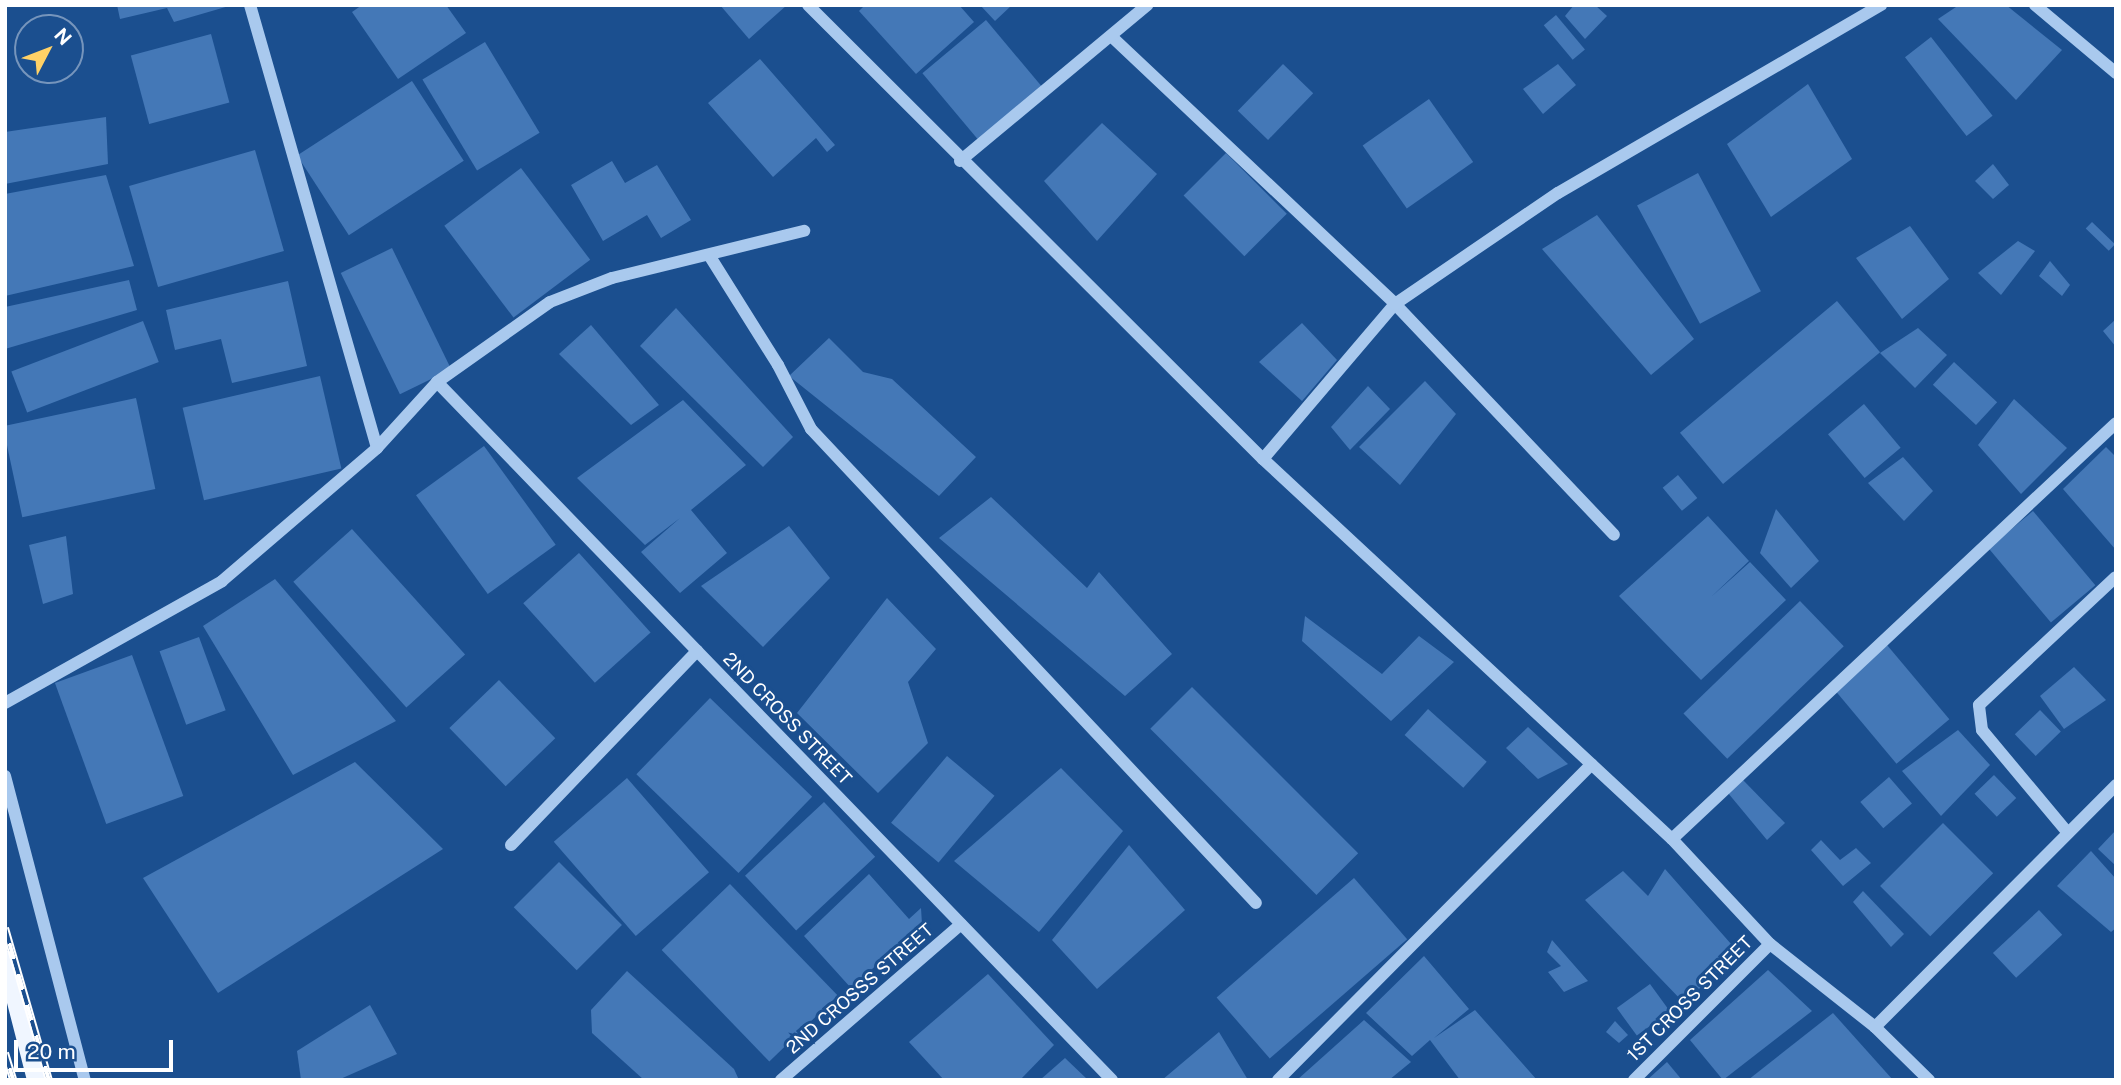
<!DOCTYPE html>
<html>
<head>
<meta charset="utf-8">
<style>
  body { margin:0 }
  #map { position:relative; width:2121px; height:1085px; overflow:hidden; background:#1b4f8f; font-family:"Public Sans",sans-serif }
  div>[style] { position:absolute }
  [style*='--x'] { left:calc(var(--x)*1px); top:calc(var(--y)*1px); width:calc(var(--w)*1px); rotate:calc(var(--a)*1deg) }
  .building>* { inset:0; background:#4478b7; transform-origin:0 0 }
  .minor>* { height:12px; margin:-6px; padding:0 6px; transform-origin:6px; border-radius:6px; background:#a9c9ee }
  .major>* { height:18px; margin:-9px; padding:0 9px; transform-origin:9px; border-radius:9px; background:#f0f6ff }
  .rail>* { height:8px; margin-top:-4px; transform-origin:0; background:repeating-linear-gradient(90deg,#1b4f8f 0 16px,#fff 0 32px); box-sizing:border-box; border-block:2px solid #fff }
  span { translate:-50% -50%; white-space:nowrap; text-align:center; line-height:1.15; -webkit-text-stroke:6px #1b4f8f; paint-order:stroke }
  .street-label { font-size:18px; color:#fff }
  .frame { position:absolute; inset:0; border:7px solid #fff; pointer-events:none }
  .north { position:absolute; left:14px; top:14px; width:70px; height:70px; box-sizing:border-box; background:#1b4f8f; border:2px solid #7695bc; border-radius:50%; rotate:48deg; font-size:19px; font-weight:700; line-height:28px; text-align:center; color:#fff }
  .north::after { content:''; display:block; margin:auto; width:24px; height:32px; background:#ffd166; clip-path:polygon(50% 0,100% 100%,50% 72%,0 100%) }
  .scale { position:absolute; left:14px; top:1040px; width:159px; height:32px; box-sizing:border-box; border:4px solid #fff; border-top:0; padding-left:9px; font-size:21px; line-height:24px; white-space:nowrap; color:#fff; -webkit-text-stroke:5px #1b4f8f; paint-order:stroke }
</style>
</head>
<body>
<div id="map">
  <div class="building">
    <i style="clip-path:polygon(117px 5px,229px 5px,229px 6px,174px 22px,167px 8px,120px 19px)"></i>
    <i style="clip-path:polygon(362px 5px,446px 5px,466px 33px,398px 79px,352px 12px)"></i>
    <i style="clip-path:polygon(720px 5px,787px 5px,749px 39px)"></i>
    <i style="clip-path:polygon(865px 5px,959px 5px,974px 22px,916px 74px,859px 11px)"></i>
    <i style="clip-path:polygon(980px 5px,1012px 5px,995px 21px)"></i>
    <i style="clip-path:polygon(1574px 5px,1595px 5px,1607px 16px,1585px 39px,1565px 16px)"></i>
    <i style="clip-path:polygon(1959px 5px,2006px 5px,2062px 50px,2016px 100px,1938px 19px)"></i>
    <i style="left:1556px;top:15px;width:45px;height:16px;rotate:50deg"></i>
    <i style="left:986px;top:20px;width:90px;height:83px;rotate:50deg"></i>
    <i style="clip-path:polygon(74px 31px,79px 50px,70px 51px,70px 32px)"></i>
    <i style="left:211px;top:34px;width:71px;height:83px;rotate:75deg"></i>
    <i style="left:1931px;top:37px;width:100px;height:33px;rotate:52deg"></i>
    <i style="left:485px;top:42px;width:106px;height:73px;rotate:59deg"></i>
    <i style="clip-path:polygon(760px 59px,835px 145px,827px 152px,816px 138px,773px 177px,708px 103px)"></i>
    <i style="left:1283px;top:64px;width:42px;height:65px;rotate:44deg"></i>
    <i style="clip-path:polygon(1558px 64px,1576px 85px,1543px 114px,1523px 89px)"></i>
    <i style="left:412px;top:81px;width:95px;height:137px;rotate:57deg"></i>
    <i style="clip-path:polygon(1808px 84px,1852px 159px,1771px 217px,1727px 144px)"></i>
    <i style="left:1429px;top:99px;width:77px;height:81px;rotate:55deg"></i>
    <i style="clip-path:polygon(106px 117px,108px 164px,5px 184px,5px 132px)"></i>
    <i style="clip-path:polygon(1102px 123px,1157px 174px,1097px 241px,1044px 181px)"></i>
    <i style="left:255px;top:150px;width:105px;height:131px;rotate:74deg"></i>
    <i style="left:1226px;top:153px;width:86px;height:60px;rotate:45deg"></i>
    <i style="clip-path:polygon(612px 161px,625px 183px,657px 165px,691px 220px,661px 238px,647px 215px,603px 241px,571px 185px)"></i>
    <i style="clip-path:polygon(1993px 164px,2009px 185px,1993px 199px,1975px 181px)"></i>
    <i style="left:521px;top:168px;width:115px;height:96px;rotate:53deg"></i>
    <i style="left:1698px;top:173px;width:134px;height:69px;rotate:62deg"></i>
    <i style="clip-path:polygon(106px 175px,134px 266px,5px 296px,5px 194px)"></i>
    <i style="clip-path:polygon(1597px 215px,1694px 339px,1651px 375px,1542px 249px)"></i>
    <i style="left:2092px;top:222px;width:32px;height:9px;rotate:44deg"></i>
    <i style="clip-path:polygon(1910px 226px,1949px 279px,1902px 319px,1856px 258px)"></i>
    <i style="clip-path:polygon(2018px 241px,2035px 251px,2001px 295px,1978px 273px)"></i>
    <i style="left:392px;top:248px;width:135px;height:57px;rotate:64deg"></i>
    <i style="clip-path:polygon(2050px 261px,2070px 285px,2062px 296px,2039px 276px)"></i>
    <i style="clip-path:polygon(129px 280px,137px 310px,5px 349px,5px 307px)"></i>
    <i style="clip-path:polygon(288px 281px,307px 366px,232px 383px,221px 339px,175px 350px,166px 310px)"></i>
    <i style="left:1837px;top:301px;width:67px;height:205px;rotate:50deg"></i>
    <i style="clip-path:polygon(676px 308px,793px 437px,763px 467px,640px 346px)"></i>
    <i style="clip-path:polygon(2116px 319px,2116px 347px,2103px 331px)"></i>
    <i style="left:143px;top:321px;width:44px;height:141px;rotate:69deg"></i>
    <i style="clip-path:polygon(1302px 323px,1337px 360px,1302px 401px,1259px 362px)"></i>
    <i style="clip-path:polygon(591px 325px,659px 405px,631px 425px,559px 354px)"></i>
    <i style="clip-path:polygon(1918px 328px,1947px 355px,1915px 388px,1880px 353px)"></i>
    <i style="clip-path:polygon(829px 338px,863px 372px,892px 379px,976px 457px,939px 496px,789px 376px)"></i>
    <i style="left:1954px;top:362px;width:59px;height:31px;rotate:43deg"></i>
    <i style="left:320px;top:376px;width:95px;height:141px;rotate:77deg"></i>
    <i style="clip-path:polygon(1425px 381px,1456px 414px,1400px 485px,1359px 447px)"></i>
    <i style="clip-path:polygon(1368px 386px,1390px 409px,1350px 450px,1331px 427px)"></i>
    <i style="left:136px;top:398px;width:93px;height:136px;rotate:78deg"></i>
    <i style="clip-path:polygon(2014px 399px,2067px 448px,2021px 494px,1978px 445px)"></i>
    <i style="clip-path:polygon(683px 400px,746px 465px,691px 510px,727px 553px,680px 593px,641px 552px,680px 518px,645px 545px,577px 478px)"></i>
    <i style="left:1864px;top:404px;width:57px;height:47px;rotate:50deg"></i>
    <i style="left:484px;top:446px;width:122px;height:84px;rotate:54deg"></i>
    <i style="clip-path:polygon(2106px 447px,2116px 457px,2116px 550px,2063px 489px)"></i>
    <i style="clip-path:polygon(1903px 457px,1933px 491px,1904px 521px,1868px 483px)"></i>
    <i style="left:1678px;top:475px;width:30px;height:20px;rotate:50deg"></i>
    <i style="clip-path:polygon(991px 497px,1087px 588px,1099px 572px,1172px 654px,1125px 696px,939px 538px)"></i>
    <i style="clip-path:polygon(1776px 509px,1819px 561px,1791px 588px,1760px 553px)"></i>
    <i style="left:2033px;top:511px;width:97px;height:58px;rotate:50deg"></i>
    <i style="clip-path:polygon(1708px 516px,1749px 561px,1711px 597px,1750px 562px,1786px 600px,1701px 680px,1619px 596px)"></i>
    <i style="clip-path:polygon(789px 526px,830px 578px,763px 647px,701px 586px)"></i>
    <i style="left:352px;top:529px;width:169px;height:79px;rotate:48deg"></i>
    <i style="clip-path:polygon(66px 536px,73px 594px,43px 604px,29px 545px)"></i>
    <i style="left:579px;top:553px;width:107px;height:75px;rotate:48deg"></i>
    <i style="clip-path:polygon(275px 579px,396px 721px,293px 775px,203px 626px)"></i>
    <i style="clip-path:polygon(887px 598px,936px 649px,908px 682px,928px 743px,878px 793px,797px 713px)"></i>
    <i style="left:1800px;top:601px;width:63px;height:162px;rotate:46deg"></i>
    <i style="clip-path:polygon(1305px 616px,1382px 674px,1419px 636px,1454px 662px,1391px 721px,1302px 641px)"></i>
    <i style="left:199px;top:637px;width:78px;height:42px;rotate:70deg"></i>
    <i style="left:1887px;top:645px;width:97px;height:69px;rotate:50deg"></i>
    <i style="left:132px;top:655px;width:150px;height:82px;rotate:70deg"></i>
    <i style="clip-path:polygon(2074px 667px,2106px 700px,2064px 729px,2040px 696px)"></i>
    <i style="left:499px;top:680px;width:81px;height:69px;rotate:46deg"></i>
    <i style="left:1192px;top:687px;width:235px;height:59px;rotate:45deg"></i>
    <i style="left:710px;top:698px;width:142px;height:106px;rotate:44deg"></i>
    <i style="left:1428px;top:709px;width:79px;height:35px;rotate:42deg"></i>
    <i style="left:2040px;top:710px;width:30px;height:35px;rotate:46deg"></i>
    <i style="clip-path:polygon(1528px 727px,1568px 764px,1538px 779px,1506px 748px)"></i>
    <i style="clip-path:polygon(1958px 730px,1990px 765px,1941px 816px,1902px 771px)"></i>
    <i style="left:947px;top:756px;width:62px;height:87px;rotate:40deg"></i>
    <i style="clip-path:polygon(355px 762px,443px 849px,218px 993px,143px 878px)"></i>
    <i style="clip-path:polygon(1061px 768px,1123px 831px,1039px 932px,954px 861px)"></i>
    <i style="left:1994px;top:775px;width:32px;height:27px;rotate:46deg"></i>
    <i style="left:1889px;top:777px;width:35px;height:38px;rotate:49deg"></i>
    <i style="left:627px;top:778px;width:125px;height:97px;rotate:49deg"></i>
    <i style="clip-path:polygon(1743px 780px,1785px 823px,1767px 840px,1728px 793px)"></i>
    <i style="left:824px;top:802px;width:75px;height:108px;rotate:47deg"></i>
    <i style="left:1943px;top:823px;width:71px;height:89px;rotate:45deg"></i>
    <i style="clip-path:polygon(2116px 830px,2116px 866px,2098px 849px)"></i>
    <i style="clip-path:polygon(1821px 840px,1840px 860px,1856px 848px,1871px 863px,1843px 886px,1811px 850px)"></i>
    <i style="clip-path:polygon(1129px 845px,1185px 910px,1097px 989px,1052px 940px)"></i>
    <i style="clip-path:polygon(2091px 851px,2116px 879px,2116px 928px,2111px 932px,2057px 886px)"></i>
    <i style="left:559px;top:862px;width:89px;height:64px;rotate:45deg"></i>
    <i style="clip-path:polygon(1665px 869px,1739px 953px,1684px 1003px,1585px 900px,1623px 871px,1648px 896px)"></i>
    <i style="clip-path:polygon(869px 874px,909px 919px,921px 908px,922px 924px,851px 988px,804px 936px)"></i>
    <i style="left:1354px;top:878px;width:81px;height:182px;rotate:49deg"></i>
    <i style="left:730px;top:884px;width:155px;height:95px;rotate:46deg"></i>
    <i style="clip-path:polygon(1863px 891px,1904px 934px,1891px 947px,1853px 902px)"></i>
    <i style="left:2039px;top:910px;width:34px;height:63px;rotate:47deg"></i>
    <i style="clip-path:polygon(1552px 940px,1588px 981px,1564px 992px,1548px 972px,1561px 966px,1547px 952px)"></i>
    <i style="clip-path:polygon(1424px 956px,1469px 1009px,1434px 1038px,1475px 1010px,1537px 1080px,1460px 1080px,1430px 1040px,1412px 1056px,1366px 1013px)"></i>
    <i style="clip-path:polygon(1768px 970px,1812px 1011px,1723px 1080px,1690px 1040px)"></i>
    <i style="clip-path:polygon(627px 971px,734px 1069px,739px 1080px,644px 1080px,592px 1033px,591px 1010px)"></i>
    <i style="clip-path:polygon(988px 974px,1054px 1045px,1020px 1080px,944px 1080px,909px 1042px)"></i>
    <i style="left:1650px;top:984px;width:34px;height:41px;rotate:54deg"></i>
    <i style="clip-path:polygon(370px 1005px,397px 1054px,338px 1080px,301px 1080px,297px 1051px)"></i>
    <i style="clip-path:polygon(1833px 1013px,1893px 1080px,1748px 1080px)"></i>
    <i style="clip-path:polygon(1364px 1020px,1411px 1062px,1389px 1080px,1297px 1080px)"></i>
    <i style="clip-path:polygon(1615px 1021px,1628px 1035px,1619px 1043px,1606px 1032px)"></i>
    <i style="clip-path:polygon(1219px 1032px,1248px 1080px,1162px 1080px)"></i>
    <i style="clip-path:polygon(1065px 1058px,1088px 1080px,1040px 1080px)"></i>
    <i style="clip-path:polygon(1667px 1062px,1682px 1080px,1647px 1080px)"></i>
  </div>
  <div class="minor">
    <i style="--x:250;--y:5;--w:461;--a:74"></i>
    <i style="--x:808;--y:5;--w:643;--a:44.94"></i>
    <i style="--x:1263;--y:459;--w:558;--a:42.9"></i>
    <i style="--x:1672;--y:839;--w:144;--a:47"></i>
    <i style="--x:1770;--y:944;--w:134;--a:38.3"></i>
    <i style="--x:1875;--y:1027;--w:76;--a:44.5"></i>
    <i style="--x:2035;--y:5;--w:106;--a:40"></i>
    <i style="--x:1111;--y:36;--w:390;--a:43.3"></i>
    <i style="--x:1395;--y:304;--w:318;--a:46.5"></i>
    <i style="--x:960;--y:161;--w:244;--a:-39.8"></i>
    <i style="--x:709;--y:255;--w:130;--a:57.9"></i>
    <i style="--x:778;--y:365;--w:72;--a:62.7"></i>
    <i style="--x:811;--y:429;--w:650;--a:46.81"></i>
    <i style="--x:437;--y:382;--w:971;--a:45.96"></i>
    <i style="--x:1263;--y:459;--w:204;--a:-49.6"></i>
    <i style="--x:1395;--y:304;--w:197;--a:-34.3"></i>
    <i style="--x:1558;--y:193;--w:374;--a:-30.2"></i>
    <i style="--x:5;--y:703;--w:249;--a:-29.3"></i>
    <i style="--x:222;--y:581;--w:204;--a:-40.6"></i>
    <i style="--x:377;--y:448;--w:89;--a:-47.7"></i>
    <i style="--x:437;--y:382;--w:138;--a:-35.3"></i>
    <i style="--x:550;--y:302;--w:66;--a:-21.2"></i>
    <i style="--x:612;--y:278;--w:198;--a:-13.8"></i>
    <i style="--x:5;--y:776;--w:314;--a:75.3"></i>
    <i style="--x:2068;--y:833;--w:134;--a:-129.9"></i>
    <i style="--x:1982;--y:730;--w:25;--a:-97"></i>
    <i style="--x:1979;--y:705;--w:187;--a:-43.1"></i>
    <i style="--x:1672;--y:839;--w:608;--a:-43.14"></i>
    <i style="--x:511;--y:845;--w:269;--a:-46.2"></i>
    <i style="--x:1875;--y:1027;--w:342;--a:-45.1"></i>
    <i style="--x:781;--y:1080;--w:238;--a:-40.9"></i>
    <i style="--x:1278;--y:1080;--w:445;--a:-45.2"></i>
    <i style="--x:1634;--y:1080;--w:192;--a:-45"></i>
  </div>
  <div class="major">
    <i style="--x:5;--y:959;--w:125;--a:75.6"></i>
  </div>
  <div class="rail">
    <i style="--x:5;--y:928;--w:158;--a:73.9"></i>
    <i style="--x:5;--y:1053;--w:28;--a:73"></i>
  </div>
  <div class="street-label">
    <span style="left:787px;top:719px;rotate:46deg">2ND CROSS STREET</span>
    <span style="left:860px;top:989px;rotate:-41deg">2ND CROSSS STREET</span>
    <span style="left:1690px;top:999px;rotate:-45deg">1ST CROSS STREET</span>
  </div>
  <div class="frame"></div>
  <div class="north">N</div>
  <div class="scale">20 m</div>
</div>
</body>
</html>
